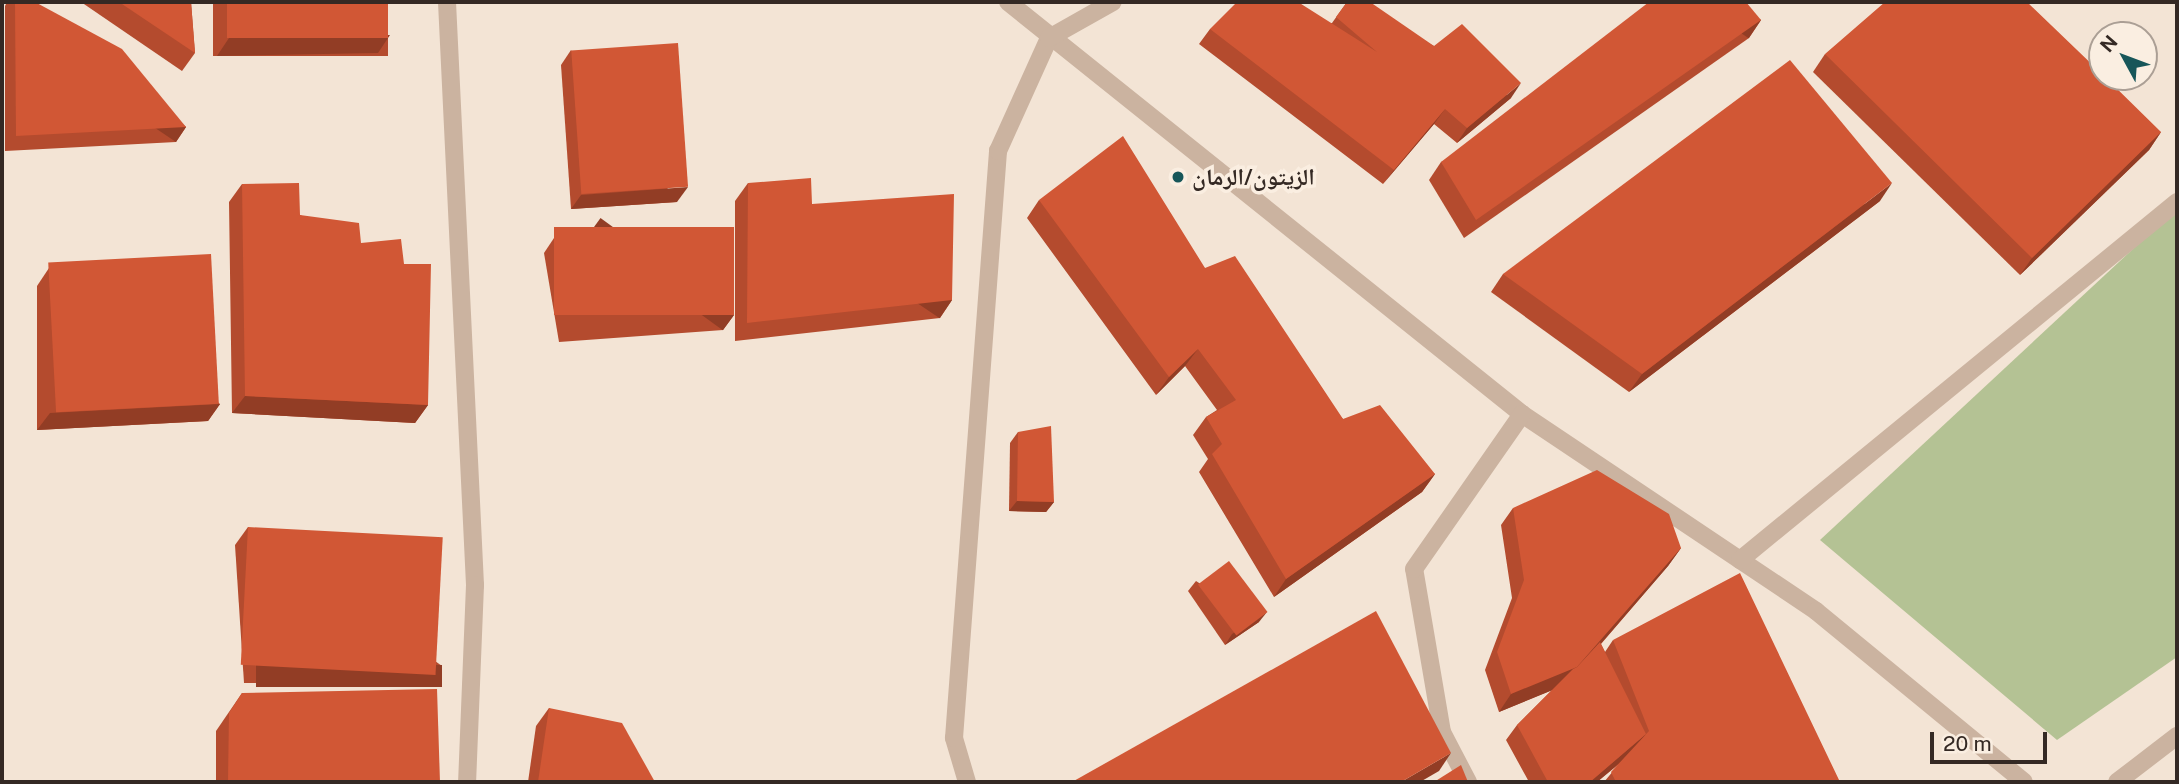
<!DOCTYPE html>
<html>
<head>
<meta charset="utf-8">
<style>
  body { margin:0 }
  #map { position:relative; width:2179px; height:784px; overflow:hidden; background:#f3e4d5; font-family:"Public Sans","Noto Naskh Arabic",sans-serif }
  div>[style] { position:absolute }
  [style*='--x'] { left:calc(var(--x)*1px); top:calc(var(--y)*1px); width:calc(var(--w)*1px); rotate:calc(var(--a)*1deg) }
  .green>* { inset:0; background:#b4c294 }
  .minor>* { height:18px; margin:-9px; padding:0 9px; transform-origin:9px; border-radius:9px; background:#cbb3a0 }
  .wall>* { inset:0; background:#b44b2e; transform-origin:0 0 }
  .shaded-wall>* { inset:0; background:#923d25; transform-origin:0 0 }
  .building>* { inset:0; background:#d15735; transform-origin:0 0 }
  .dots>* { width:19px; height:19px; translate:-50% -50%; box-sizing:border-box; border:4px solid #faeee1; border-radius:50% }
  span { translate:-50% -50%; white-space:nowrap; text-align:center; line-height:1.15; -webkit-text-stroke:7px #faeee1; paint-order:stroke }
  .poi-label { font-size:23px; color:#342924; font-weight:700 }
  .left { translate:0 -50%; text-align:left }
  .frame { position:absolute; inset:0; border:4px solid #342924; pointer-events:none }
  .north { position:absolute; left:2088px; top:21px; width:70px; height:70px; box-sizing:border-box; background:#faeee1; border:2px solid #ab9f95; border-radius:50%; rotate:311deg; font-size:19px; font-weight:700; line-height:28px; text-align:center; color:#342924 }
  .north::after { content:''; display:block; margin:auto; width:24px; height:32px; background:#175659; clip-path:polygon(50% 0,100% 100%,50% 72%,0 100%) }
  .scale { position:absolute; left:1930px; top:732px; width:117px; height:32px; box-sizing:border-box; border:4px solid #342924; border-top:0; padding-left:9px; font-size:21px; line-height:24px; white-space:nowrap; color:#342924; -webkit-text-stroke:5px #faeee1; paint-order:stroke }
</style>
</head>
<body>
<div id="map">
  <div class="green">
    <i style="clip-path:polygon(2177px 208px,2177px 657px,2057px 740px,1820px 540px)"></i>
  </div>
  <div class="minor">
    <i style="--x:447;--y:2;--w:584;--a:87.25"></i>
    <i style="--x:475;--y:585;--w:197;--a:92.3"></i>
    <i style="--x:1008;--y:2;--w:659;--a:38.71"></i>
    <i style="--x:1522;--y:414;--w:354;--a:33.8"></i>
    <i style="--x:1816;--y:611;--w:269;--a:39.4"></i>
    <i style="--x:1740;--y:560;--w:565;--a:-39.33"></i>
    <i style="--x:967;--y:782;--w:46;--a:-106.5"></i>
    <i style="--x:954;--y:738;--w:589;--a:-85.71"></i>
    <i style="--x:998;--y:151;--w:124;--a:-65.7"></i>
    <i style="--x:1049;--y:38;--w:73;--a:-29.4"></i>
    <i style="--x:1468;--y:782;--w:56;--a:-117.5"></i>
    <i style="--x:1442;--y:732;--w:165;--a:-99.7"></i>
    <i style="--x:1414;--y:569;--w:189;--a:-55.1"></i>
    <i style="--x:2117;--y:782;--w:76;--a:-37.5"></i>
  </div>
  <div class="wall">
    <i style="clip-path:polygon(7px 2px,35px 2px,186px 127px,176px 142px,5px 151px,5px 6px)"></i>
    <i style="clip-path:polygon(81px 2px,191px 2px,195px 53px,182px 71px)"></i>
    <i style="left:213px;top:2px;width:175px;height:54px"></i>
    <i style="clip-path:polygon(1347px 2px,1434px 46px,1511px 98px,1457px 143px,1434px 124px,1383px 184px,1199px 44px,1210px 29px,1332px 23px)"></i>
    <i style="clip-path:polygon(1761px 20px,1749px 38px,1464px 238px,1429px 180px,1441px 162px)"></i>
    <i style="clip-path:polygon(571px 50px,677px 202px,571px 209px,561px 65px)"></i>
    <i style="clip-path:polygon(1825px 54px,2161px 132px,2149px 150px,2020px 275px,1813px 72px)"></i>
    <i style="clip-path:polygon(748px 183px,812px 204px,952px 300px,940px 318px,735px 341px,735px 201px)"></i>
    <i style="clip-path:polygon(242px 184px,300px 215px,404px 264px,428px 405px,415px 423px,232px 413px,229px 202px)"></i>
    <i style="clip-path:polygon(1039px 200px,1205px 268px,1343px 419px,1435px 474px,1422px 492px,1274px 597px,1199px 472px,1208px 459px,1193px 435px,1206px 417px,1217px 410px,1185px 366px,1156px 395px,1027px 218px)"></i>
    <i style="clip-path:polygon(1880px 201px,1629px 392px,1491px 292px,1503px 274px)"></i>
    <i style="clip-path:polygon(554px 238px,734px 315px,723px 330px,559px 342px,544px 253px)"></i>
    <i style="clip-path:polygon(49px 268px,220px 404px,208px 421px,37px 430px,37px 286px)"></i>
    <i style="clip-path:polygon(1018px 432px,1054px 502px,1046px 512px,1009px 511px,1010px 443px)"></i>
    <i style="clip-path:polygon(1513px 508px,1681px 548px,1668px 566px,1601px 644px,1605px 652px,1613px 640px,1840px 782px,1604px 782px,1619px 764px,1597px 782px,1529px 782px,1506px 740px,1517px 725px,1552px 690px,1499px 712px,1485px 670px,1512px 598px,1501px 525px)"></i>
    <i style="clip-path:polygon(248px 527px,442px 666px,430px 684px,244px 683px,235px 545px)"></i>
    <i style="clip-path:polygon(1196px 581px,1259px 622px,1225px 645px,1188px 591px)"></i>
    <i style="clip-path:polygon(242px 693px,440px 782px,216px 782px,216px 731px)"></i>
    <i style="clip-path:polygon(549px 708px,655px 782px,528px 782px,536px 726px)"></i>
  </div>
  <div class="shaded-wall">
    <i style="left:1761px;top:20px;width:22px;height:348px;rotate:124deg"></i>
    <i style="clip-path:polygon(390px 35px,378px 53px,217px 56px,229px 38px)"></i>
    <i style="clip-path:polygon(1521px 83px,1511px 98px,1457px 143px,1467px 128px)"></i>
    <i style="clip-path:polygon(1445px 109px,1434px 124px,1383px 184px,1394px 170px)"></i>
    <i style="left:186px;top:127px;width:18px;height:170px;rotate:124deg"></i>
    <i style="clip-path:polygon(2161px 132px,2149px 150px,2020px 275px,2032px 258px)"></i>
    <i style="clip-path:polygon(1892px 183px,1880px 201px,1629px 392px,1642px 374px)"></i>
    <i style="clip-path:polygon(688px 187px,677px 202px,571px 209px,581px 195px)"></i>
    <i style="left:952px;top:300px;width:22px;height:206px;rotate:124deg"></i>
    <i style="left:734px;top:315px;width:19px;height:165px;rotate:126deg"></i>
    <i style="clip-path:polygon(1198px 349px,1185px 366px,1156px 395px,1169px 377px)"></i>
    <i style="clip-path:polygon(245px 396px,428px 405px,415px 423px,232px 413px)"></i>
    <i style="clip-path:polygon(220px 404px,208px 421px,37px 430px,50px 413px)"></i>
    <i style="clip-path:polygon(1435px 474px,1422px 492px,1274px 597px,1286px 579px)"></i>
    <i style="clip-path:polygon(1017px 501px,1054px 502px,1046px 512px,1009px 511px)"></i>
    <i style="clip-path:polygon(1681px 548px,1668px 566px,1565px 685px,1499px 712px,1511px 694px)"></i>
    <i style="clip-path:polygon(1267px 612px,1259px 622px,1225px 645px,1232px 634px)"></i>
    <i style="left:256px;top:665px;width:186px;height:22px"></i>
    <i style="clip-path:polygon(1646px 734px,1636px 749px,1597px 782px,1590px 782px)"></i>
    <i style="clip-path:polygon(1451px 753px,1439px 771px,1420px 782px,1401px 782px)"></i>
  </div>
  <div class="building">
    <i style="clip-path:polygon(15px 2px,35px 2px,122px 49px,186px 127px,16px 136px)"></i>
    <i style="clip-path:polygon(119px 2px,191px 2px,195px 53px)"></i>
    <i style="left:227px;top:2px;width:161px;height:36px"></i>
    <i style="clip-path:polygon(1237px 2px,1298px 2px,1377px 52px,1336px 17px,1347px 2px,1370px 2px,1434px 46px,1462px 24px,1521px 83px,1467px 128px,1445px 109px,1394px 170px,1210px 29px)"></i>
    <i style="clip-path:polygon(1649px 2px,1746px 2px,1761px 20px,1476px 220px,1441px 162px)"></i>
    <i style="clip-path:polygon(1885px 2px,2027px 2px,2102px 74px,2102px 77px,2105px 77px,2161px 132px,2032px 258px,1825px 54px)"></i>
    <i style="left:678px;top:43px;width:144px;height:107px;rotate:86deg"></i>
    <i style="clip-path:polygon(1790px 60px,1892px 183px,1642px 374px,1503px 274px)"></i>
    <i style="clip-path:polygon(1123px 136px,1205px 268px,1235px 256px,1343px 419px,1380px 405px,1435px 474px,1286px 579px,1212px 454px,1222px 444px,1206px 417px,1236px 400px,1198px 349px,1169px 377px,1039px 200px)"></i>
    <i style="clip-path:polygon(811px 178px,812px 204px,954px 194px,952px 300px,747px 323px,748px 183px)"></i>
    <i style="clip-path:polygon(299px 183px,300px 215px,359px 223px,361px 243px,401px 239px,404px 264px,431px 264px,428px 405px,245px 396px,242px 184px)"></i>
    <i style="left:734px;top:227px;width:88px;height:180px;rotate:90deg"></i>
    <i style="left:211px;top:254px;width:150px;height:163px;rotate:87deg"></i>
    <i style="clip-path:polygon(1051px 426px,1054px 502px,1017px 501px,1018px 432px)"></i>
    <i style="clip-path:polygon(1597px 470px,1669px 514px,1681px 548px,1577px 667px,1511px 694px,1497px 652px,1524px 580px,1513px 508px)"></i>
    <i style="left:248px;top:527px;width:195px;height:138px;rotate:3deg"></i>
    <i style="left:1229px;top:561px;width:64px;height:39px;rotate:53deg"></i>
    <i style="clip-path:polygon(1740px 573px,1840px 782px,1616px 782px,1611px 772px,1649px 731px,1613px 640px)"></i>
    <i style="clip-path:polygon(1376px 611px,1451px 753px,1401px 782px,1072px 782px)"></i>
    <i style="clip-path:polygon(1600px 642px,1646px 734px,1590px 782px,1548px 782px,1517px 725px,1573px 669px,1577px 667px)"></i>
    <i style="clip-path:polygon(437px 689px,440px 782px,228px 782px,229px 713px,242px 693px)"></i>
    <i style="clip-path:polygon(549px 708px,622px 723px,655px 782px,538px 782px)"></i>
    <i style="clip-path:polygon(1461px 765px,1468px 782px,1434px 782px)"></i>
  </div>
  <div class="dots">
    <i style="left:1178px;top:177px;background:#175659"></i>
  </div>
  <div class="poi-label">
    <span class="left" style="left:1192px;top:177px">الزيتون/الرمان</span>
  </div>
  <div class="frame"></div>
  <div class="north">N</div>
  <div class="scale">20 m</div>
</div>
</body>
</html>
